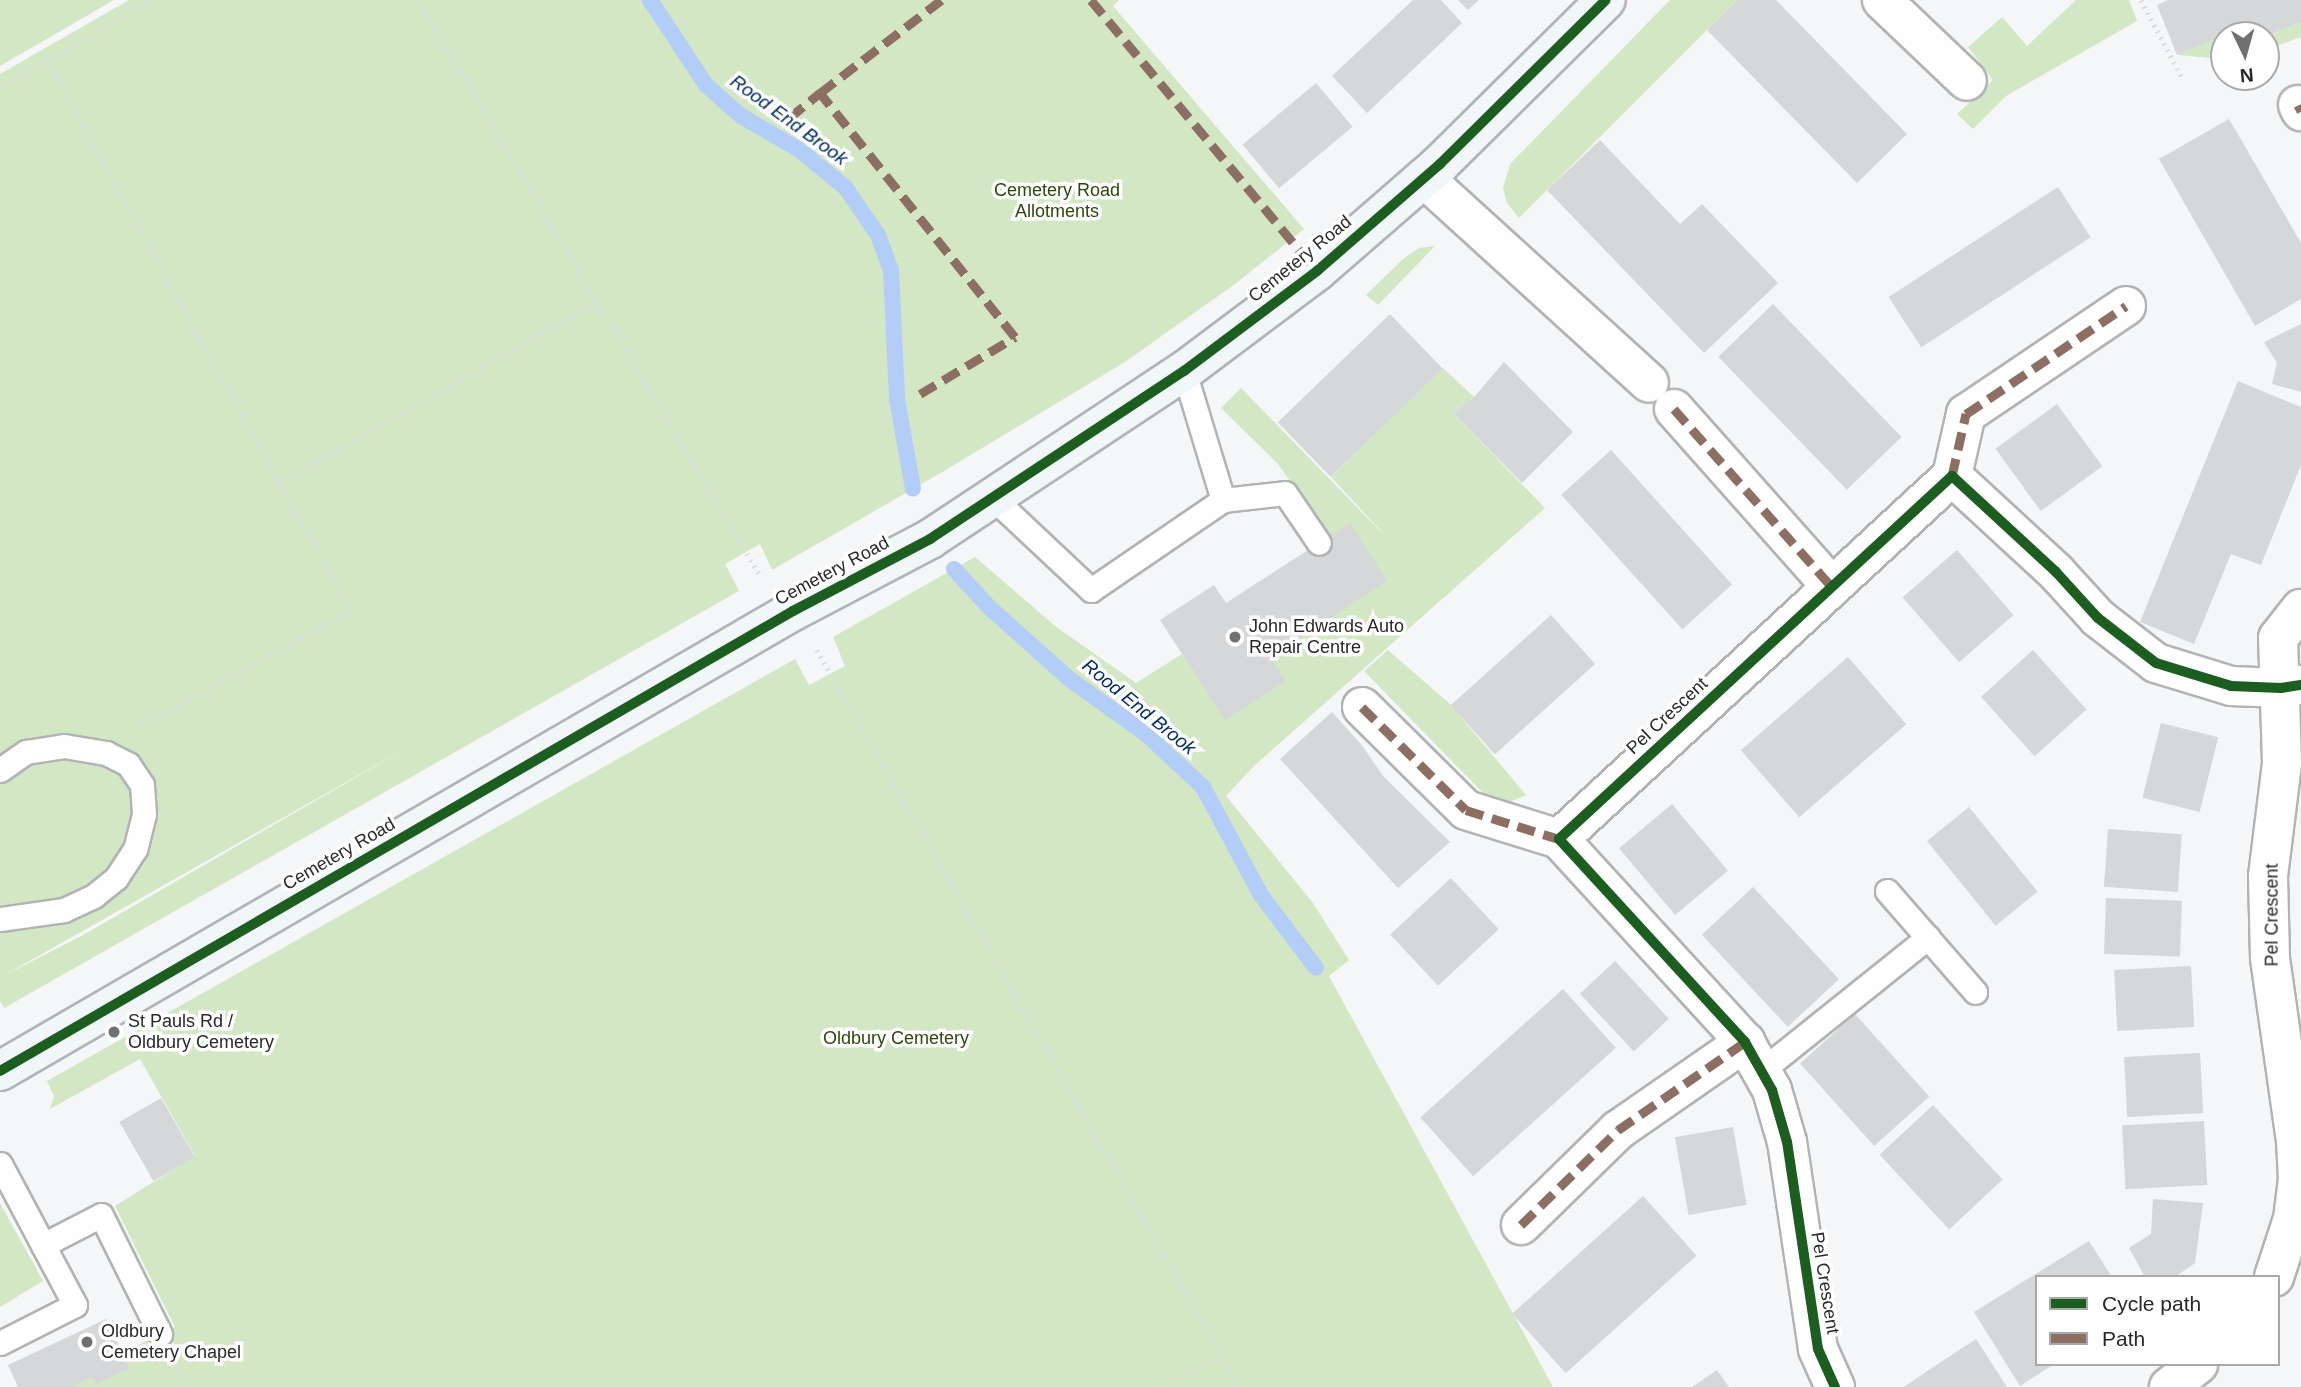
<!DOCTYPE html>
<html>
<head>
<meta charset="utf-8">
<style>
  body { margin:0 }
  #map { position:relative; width:2301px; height:1387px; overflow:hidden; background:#f5f6f7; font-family:Helvetica,sans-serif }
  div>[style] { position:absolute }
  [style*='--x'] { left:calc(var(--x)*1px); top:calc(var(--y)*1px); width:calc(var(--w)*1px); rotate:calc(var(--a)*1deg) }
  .green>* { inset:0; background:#d3e7c4 }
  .stream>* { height:16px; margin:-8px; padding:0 8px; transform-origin:8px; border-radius:8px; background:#b2cdf7 }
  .building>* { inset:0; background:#d6d7d8; transform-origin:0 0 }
  .path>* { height:4.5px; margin-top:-2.25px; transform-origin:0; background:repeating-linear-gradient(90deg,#ddddde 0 2px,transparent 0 7px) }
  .roads { filter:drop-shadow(2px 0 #b2b3b4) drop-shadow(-2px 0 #b2b3b4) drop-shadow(0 2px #b2b3b4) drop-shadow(0 -2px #b2b3b4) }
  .service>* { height:23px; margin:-11.5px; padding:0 11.5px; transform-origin:11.5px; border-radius:11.5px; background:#fefefe }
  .minor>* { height:38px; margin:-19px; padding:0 19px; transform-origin:19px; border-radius:19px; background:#fefefe }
  .secondary>* { height:38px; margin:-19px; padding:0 19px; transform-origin:19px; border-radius:19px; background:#f1f6f8 }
  .quiet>* { height:9px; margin-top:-4.5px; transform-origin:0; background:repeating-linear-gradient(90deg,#8d6e63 0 18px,transparent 0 27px) }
  .cycleway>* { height:10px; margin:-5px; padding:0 5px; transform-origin:5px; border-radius:5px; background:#1b5e20 }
  .dots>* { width:19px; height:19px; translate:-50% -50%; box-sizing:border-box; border:4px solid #fff; border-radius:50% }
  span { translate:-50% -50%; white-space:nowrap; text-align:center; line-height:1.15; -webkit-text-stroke:7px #fff; paint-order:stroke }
  .park-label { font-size:18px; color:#2d470d }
  .street-label { font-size:18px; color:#272828 }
  .poi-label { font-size:18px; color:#272828 }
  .left { translate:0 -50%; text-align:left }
  .water-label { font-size:19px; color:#012d6b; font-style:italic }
  .legend { position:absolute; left:2035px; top:1275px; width:245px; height:91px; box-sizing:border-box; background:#fff; border:2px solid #a9a9a9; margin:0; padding:9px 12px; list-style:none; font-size:21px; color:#272828 }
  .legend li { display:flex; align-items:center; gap:14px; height:35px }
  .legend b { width:35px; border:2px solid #a9a9a9 }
  .north { position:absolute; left:2210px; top:21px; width:70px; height:70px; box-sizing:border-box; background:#fff; border:2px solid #a9a9a9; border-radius:50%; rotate:175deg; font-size:19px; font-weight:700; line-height:28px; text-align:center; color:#272828 }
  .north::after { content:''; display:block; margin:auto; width:24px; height:32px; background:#6f7070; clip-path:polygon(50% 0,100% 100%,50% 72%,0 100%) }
</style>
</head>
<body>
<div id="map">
  <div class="green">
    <i style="clip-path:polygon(0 0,114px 0,0 66px)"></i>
    <i style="clip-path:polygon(evenodd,129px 0,1119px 0,1113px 6px,1304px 229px,1235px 284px,1125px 362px,944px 471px,772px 570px,760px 544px,725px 564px,739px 591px,4px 1008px,0 1001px,0 74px,129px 0,410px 746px,85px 934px,3px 976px,410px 746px)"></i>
    <i style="clip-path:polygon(1670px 0,1737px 0,1519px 218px,1507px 203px,1503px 188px,1510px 164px)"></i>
    <i style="clip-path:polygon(2076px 0,2129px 0,2137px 21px,2006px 96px,1973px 129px,1957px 114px,1993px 80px,1968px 47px,2002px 17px,2027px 46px)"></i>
    <i style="clip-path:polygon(2301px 22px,2301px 37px,2266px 50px,2266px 36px)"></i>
    <i style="clip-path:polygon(2224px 35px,2224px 59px,2177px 55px)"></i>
    <i style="clip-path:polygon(1435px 246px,1378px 305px,1366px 295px,1403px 259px,1419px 248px)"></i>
    <i style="clip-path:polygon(1443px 368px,1474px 397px,1453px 413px,1545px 508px,1255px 765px,1226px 796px,1313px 903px,1349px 960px,1329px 976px,1553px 1387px,53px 1387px,175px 1327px,115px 1206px,195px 1156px,140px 1059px,50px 1109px,54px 1096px,47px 1081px,795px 659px,809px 685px,845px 666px,833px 637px,975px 557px,1055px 626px,1136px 683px,1182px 654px,1225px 719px,1285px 681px,1270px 657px,1329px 536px,1278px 464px,1221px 408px,1241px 388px,1392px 543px,1331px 477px)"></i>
    <i style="clip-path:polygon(1388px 650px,1450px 704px,1526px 795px,1510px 802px,1486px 796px,1364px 671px)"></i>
    <i style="clip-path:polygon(0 1203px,43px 1281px,0 1307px)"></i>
  </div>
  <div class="stream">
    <i style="--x:650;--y:0;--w:102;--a:56.6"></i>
    <i style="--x:706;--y:85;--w:47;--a:41.5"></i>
    <i style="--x:741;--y:116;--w:66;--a:30.1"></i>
    <i style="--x:798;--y:149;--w:60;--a:39"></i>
    <i style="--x:845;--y:187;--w:58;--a:55.5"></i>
    <i style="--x:878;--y:235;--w:37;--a:70"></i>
    <i style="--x:891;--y:270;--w:129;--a:87.3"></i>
    <i style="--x:897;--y:399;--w:91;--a:79.9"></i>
    <i style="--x:954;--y:569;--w:52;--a:47.4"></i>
    <i style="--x:989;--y:607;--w:106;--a:41.9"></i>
    <i style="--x:1068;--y:678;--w:96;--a:35.7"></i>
    <i style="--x:1146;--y:734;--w:78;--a:42.9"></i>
    <i style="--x:1203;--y:787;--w:123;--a:61.8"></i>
    <i style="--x:1261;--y:895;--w:91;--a:53"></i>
  </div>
  <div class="building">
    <i style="clip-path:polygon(1413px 0,1441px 0,1462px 23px,1367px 113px,1332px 76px)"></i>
    <i style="clip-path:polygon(1458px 0,1479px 0,1468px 10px)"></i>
    <i style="clip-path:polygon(1737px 0,1776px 0,1907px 134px,1857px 183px,1707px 30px)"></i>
    <i style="clip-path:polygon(2168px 0,2301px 0,2301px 22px,2266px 36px,2259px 35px,2254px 23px,2177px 55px,2157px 5px)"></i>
    <i style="left:1316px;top:83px;width:57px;height:96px;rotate:50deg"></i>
    <i style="clip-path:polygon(2229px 119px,2301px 243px,2301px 299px,2255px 326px,2159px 159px)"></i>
    <i style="clip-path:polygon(1600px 140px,1680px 224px,1702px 204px,1778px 283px,1704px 353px,1547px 190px)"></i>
    <i style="left:2058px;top:187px;width:60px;height:202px;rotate:57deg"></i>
    <i style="left:1773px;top:304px;width:185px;height:76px;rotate:46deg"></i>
    <i style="left:1390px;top:314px;width:76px;height:156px;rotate:46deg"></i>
    <i style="clip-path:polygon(2301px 324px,2301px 392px,2272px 384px,2277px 363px,2264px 342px)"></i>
    <i style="clip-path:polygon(1504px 362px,1573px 432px,1522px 483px,1453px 413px,1474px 397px)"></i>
    <i style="clip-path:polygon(2238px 381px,2301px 407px,2301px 465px,2261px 565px,2231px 554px,2194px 644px,2140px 622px)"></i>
    <i style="left:2057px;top:404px;width:77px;height:76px;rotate:54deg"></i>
    <i style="left:1611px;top:450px;width:181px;height:67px;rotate:48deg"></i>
    <i style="clip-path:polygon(1350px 523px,1387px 581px,1270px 657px,1286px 681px,1225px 720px,1160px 620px,1214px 585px,1226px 603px)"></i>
    <i style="left:1957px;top:550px;width:86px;height:72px;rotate:49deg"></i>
    <i style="left:1551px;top:615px;width:66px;height:135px;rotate:48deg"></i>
    <i style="left:2033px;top:650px;width:80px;height:70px;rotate:48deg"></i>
    <i style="left:1848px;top:657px;width:89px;height:142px;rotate:49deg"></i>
    <i style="clip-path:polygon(1332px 712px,1361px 744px,1383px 776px,1450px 842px,1398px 888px,1280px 759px)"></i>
    <i style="left:2161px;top:723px;width:59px;height:77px;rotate:14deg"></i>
    <i style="left:1672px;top:804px;width:87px;height:69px;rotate:50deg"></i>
    <i style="left:1969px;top:807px;width:109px;height:54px;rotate:51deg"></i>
    <i style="left:2108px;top:829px;width:74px;height:58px;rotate:4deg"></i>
    <i style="left:1451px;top:878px;width:70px;height:83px;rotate:47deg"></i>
    <i style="left:1753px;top:887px;width:126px;height:70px;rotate:47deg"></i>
    <i style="left:2106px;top:898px;width:76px;height:56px;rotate:2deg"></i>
    <i style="left:1615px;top:961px;width:79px;height:48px;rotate:47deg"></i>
    <i style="left:2191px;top:966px;width:61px;height:77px;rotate:87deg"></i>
    <i style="left:1563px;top:989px;width:79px;height:192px;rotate:48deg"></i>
    <i style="left:1855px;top:1014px;width:111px;height:74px;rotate:48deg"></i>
    <i style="left:2200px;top:1053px;width:60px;height:76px;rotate:87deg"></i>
    <i style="left:161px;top:1098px;width:68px;height:48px;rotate:60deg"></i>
    <i style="left:1933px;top:1105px;width:102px;height:73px;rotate:47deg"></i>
    <i style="left:2204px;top:1121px;width:64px;height:82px;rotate:87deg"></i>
    <i style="left:1733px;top:1127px;width:79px;height:59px;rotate:80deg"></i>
    <i style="left:1643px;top:1196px;width:80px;height:176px;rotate:48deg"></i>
    <i style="clip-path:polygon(2153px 1199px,2203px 1203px,2195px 1263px,2175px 1277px,2145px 1277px,2129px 1248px,2151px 1234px)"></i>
    <i style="clip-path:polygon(2089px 1241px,2112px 1277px,2037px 1277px,2037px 1364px,2054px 1364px,2020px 1386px,1974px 1312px)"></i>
    <i style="clip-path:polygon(106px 1319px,130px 1368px,96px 1384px,93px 1377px,70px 1387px,18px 1387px,8px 1365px)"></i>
    <i style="clip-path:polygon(1976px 1339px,2007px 1387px,1904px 1387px,1927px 1371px)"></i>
    <i style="clip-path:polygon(1717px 1370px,1729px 1387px,1692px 1387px)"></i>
  </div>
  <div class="path">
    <i style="--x:418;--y:0;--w:671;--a:59.27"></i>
    <i style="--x:2141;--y:0;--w:89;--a:62"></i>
    <i style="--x:0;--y:87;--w:54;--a:-29"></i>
    <i style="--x:280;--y:483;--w:365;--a:-29.7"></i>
    <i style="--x:817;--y:650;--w:850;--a:60.15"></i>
    <i style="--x:141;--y:726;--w:238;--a:-28.6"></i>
    <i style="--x:350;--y:612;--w:629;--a:-118.81"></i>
    <i style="--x:47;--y:61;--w:121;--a:-30.2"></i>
    <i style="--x:176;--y:1366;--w:23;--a:65"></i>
    <i style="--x:1156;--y:1387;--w:73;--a:-22.7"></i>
  </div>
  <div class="roads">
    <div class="service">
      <i style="--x:1184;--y:371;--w:135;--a:73.2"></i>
      <i style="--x:1223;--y:500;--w:62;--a:-6.4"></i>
      <i style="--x:1285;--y:493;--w:60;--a:55.8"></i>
      <i style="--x:992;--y:497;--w:136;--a:43.2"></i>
      <i style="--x:1091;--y:590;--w:160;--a:-34.3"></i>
      <i style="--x:0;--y:770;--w:32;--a:-35"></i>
      <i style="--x:26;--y:752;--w:38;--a:-9"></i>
      <i style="--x:64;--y:746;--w:43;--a:9.5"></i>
      <i style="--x:106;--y:753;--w:25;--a:27"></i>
      <i style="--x:128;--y:764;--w:25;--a:56"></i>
      <i style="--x:142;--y:785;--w:29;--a:86"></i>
      <i style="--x:144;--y:814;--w:36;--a:104"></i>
      <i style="--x:135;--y:849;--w:35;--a:123"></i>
      <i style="--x:116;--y:878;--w:28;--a:141"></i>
      <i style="--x:94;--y:896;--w:33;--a:155"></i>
      <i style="--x:64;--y:910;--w:65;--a:172"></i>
      <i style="--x:1887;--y:891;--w:134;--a:48.9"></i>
      <i style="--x:1761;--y:1071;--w:214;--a:-38.7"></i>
      <i style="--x:0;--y:1164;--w:92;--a:62"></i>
      <i style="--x:0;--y:1343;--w:84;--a:-26.9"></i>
      <i style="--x:75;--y:1305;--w:68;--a:-118.1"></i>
      <i style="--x:43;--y:1245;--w:65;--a:-27.3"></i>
      <i style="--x:101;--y:1215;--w:133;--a:63.6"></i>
    </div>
    <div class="minor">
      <i style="--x:1882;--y:0;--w:117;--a:43.6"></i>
      <i style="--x:2298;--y:105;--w:7;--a:63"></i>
      <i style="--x:1424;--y:178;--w:304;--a:42.3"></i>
      <i style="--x:1674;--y:409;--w:238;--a:48.4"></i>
      <i style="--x:1952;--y:476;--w:64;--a:-77.3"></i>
      <i style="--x:1966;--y:414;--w:193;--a:-34"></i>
      <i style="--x:1362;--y:707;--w:146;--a:44.7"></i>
      <i style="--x:1466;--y:810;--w:97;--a:17.3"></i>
      <i style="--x:1521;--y:1225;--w:136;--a:-44.4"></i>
      <i style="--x:1618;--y:1130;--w:155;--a:-34.7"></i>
      <i style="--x:2274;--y:1277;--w:61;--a:-71.9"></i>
      <i style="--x:2293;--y:1219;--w:40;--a:-82.9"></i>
      <i style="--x:2298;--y:1179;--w:38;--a:-93"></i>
      <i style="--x:2296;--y:1141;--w:185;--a:-98.1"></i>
      <i style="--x:2270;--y:958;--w:82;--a:-91.4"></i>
      <i style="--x:2268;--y:876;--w:114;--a:-82.9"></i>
      <i style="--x:2282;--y:763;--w:125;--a:-91.8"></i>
      <i style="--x:2278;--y:638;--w:37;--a:-52"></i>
      <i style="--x:1835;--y:1387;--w:42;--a:-114.1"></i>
      <i style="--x:1818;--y:1349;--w:209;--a:-98.5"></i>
      <i style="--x:1787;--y:1142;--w:54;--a:-106.1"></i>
      <i style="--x:1772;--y:1090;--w:55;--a:-119.4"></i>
      <i style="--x:1745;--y:1042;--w:275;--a:-132.5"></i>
      <i style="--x:1559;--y:839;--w:535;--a:-42.73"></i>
      <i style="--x:1952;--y:476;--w:142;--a:42.7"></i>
      <i style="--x:2056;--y:572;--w:62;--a:47.6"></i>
      <i style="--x:2098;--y:618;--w:73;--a:37.8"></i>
      <i style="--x:2156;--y:663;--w:78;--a:17"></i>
      <i style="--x:2231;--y:686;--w:50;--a:2.3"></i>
      <i style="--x:2281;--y:688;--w:20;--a:-9"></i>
      <i style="--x:2169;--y:1387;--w:37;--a:-38"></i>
    </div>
    <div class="secondary">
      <i style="--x:0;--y:1071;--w:917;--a:-30.12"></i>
      <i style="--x:793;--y:611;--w:155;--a:-27.7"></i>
      <i style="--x:930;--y:539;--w:305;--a:-33.5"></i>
      <i style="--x:1184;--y:371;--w:166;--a:-36.9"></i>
      <i style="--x:1317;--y:271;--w:163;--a:-41"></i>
      <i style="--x:1440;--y:164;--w:233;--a:-44.7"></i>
    </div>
  </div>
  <div class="quiet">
    <i style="--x:1091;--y:0;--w:353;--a:50.2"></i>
    <i style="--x:2298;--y:105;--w:7;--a:63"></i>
    <i style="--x:789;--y:118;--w:40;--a:-39"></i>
    <i style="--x:920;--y:394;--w:111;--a:-31"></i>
    <i style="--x:1015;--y:337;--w:312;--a:-128.6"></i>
    <i style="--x:820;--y:93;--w:153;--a:-37.5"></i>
    <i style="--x:1674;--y:409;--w:238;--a:48.4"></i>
    <i style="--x:1952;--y:476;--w:64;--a:-77.3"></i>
    <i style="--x:1966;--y:414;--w:193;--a:-34"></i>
    <i style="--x:1362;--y:707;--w:146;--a:44.7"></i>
    <i style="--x:1466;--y:810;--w:97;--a:17.3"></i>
    <i style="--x:1521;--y:1225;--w:136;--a:-44.4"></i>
    <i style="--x:1618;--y:1130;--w:155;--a:-34.7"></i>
  </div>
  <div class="cycleway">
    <i style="--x:0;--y:1071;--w:917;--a:-30.12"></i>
    <i style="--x:793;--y:611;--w:155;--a:-27.7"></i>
    <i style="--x:930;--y:539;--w:305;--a:-33.5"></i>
    <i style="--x:1184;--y:371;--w:166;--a:-36.9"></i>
    <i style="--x:1317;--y:271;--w:163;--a:-41"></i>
    <i style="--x:1440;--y:164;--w:233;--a:-44.7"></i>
    <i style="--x:1835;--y:1387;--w:42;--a:-114.1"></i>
    <i style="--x:1818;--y:1349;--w:209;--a:-98.5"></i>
    <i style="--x:1787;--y:1142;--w:54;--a:-106.1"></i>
    <i style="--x:1772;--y:1090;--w:55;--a:-119.4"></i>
    <i style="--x:1745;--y:1042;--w:275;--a:-132.5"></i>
    <i style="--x:1559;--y:839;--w:535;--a:-42.73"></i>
    <i style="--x:1952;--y:476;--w:142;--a:42.7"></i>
    <i style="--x:2056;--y:572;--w:62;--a:47.6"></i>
    <i style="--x:2098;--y:618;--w:73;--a:37.8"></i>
    <i style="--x:2156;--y:663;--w:78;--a:17"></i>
    <i style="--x:2231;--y:686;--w:50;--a:2.3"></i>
    <i style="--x:2281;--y:688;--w:20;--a:-9"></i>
  </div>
  <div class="dots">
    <i style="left:1235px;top:637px;background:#6f7070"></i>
    <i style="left:114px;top:1032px;background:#6f7070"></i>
    <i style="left:87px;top:1342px;background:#6f7070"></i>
  </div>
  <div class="park-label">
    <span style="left:1057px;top:201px">Cemetery Road<br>Allotments</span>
    <span style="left:896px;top:1038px">Oldbury Cemetery</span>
  </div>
  <div class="street-label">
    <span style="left:1300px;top:259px;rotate:-39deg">Cemetery Road</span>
    <span style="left:832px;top:571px;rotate:-28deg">Cemetery Road</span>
    <span style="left:1667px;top:716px;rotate:-43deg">Pel Crescent</span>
    <span style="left:339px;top:854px;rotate:-30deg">Cemetery Road</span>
    <span style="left:2272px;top:915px;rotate:-90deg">Pel Crescent</span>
    <span style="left:1825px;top:1283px;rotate:81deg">Pel Crescent</span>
  </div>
  <div class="poi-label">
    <span class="left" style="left:1249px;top:637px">John Edwards Auto<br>Repair Centre</span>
    <span class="left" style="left:128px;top:1032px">St Pauls Rd /<br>Oldbury Cemetery</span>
    <span class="left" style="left:101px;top:1342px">Oldbury<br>Cemetery Chapel</span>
  </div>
  <div class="water-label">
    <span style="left:789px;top:120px;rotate:36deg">Rood End Brook</span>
    <span style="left:1139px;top:707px;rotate:39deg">Rood End Brook</span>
  </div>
  <ul class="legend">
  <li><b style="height:9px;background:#1b5e20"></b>Cycle path</li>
  <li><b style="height:9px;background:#8d6e63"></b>Path</li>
  </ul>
  <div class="north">N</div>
</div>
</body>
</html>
